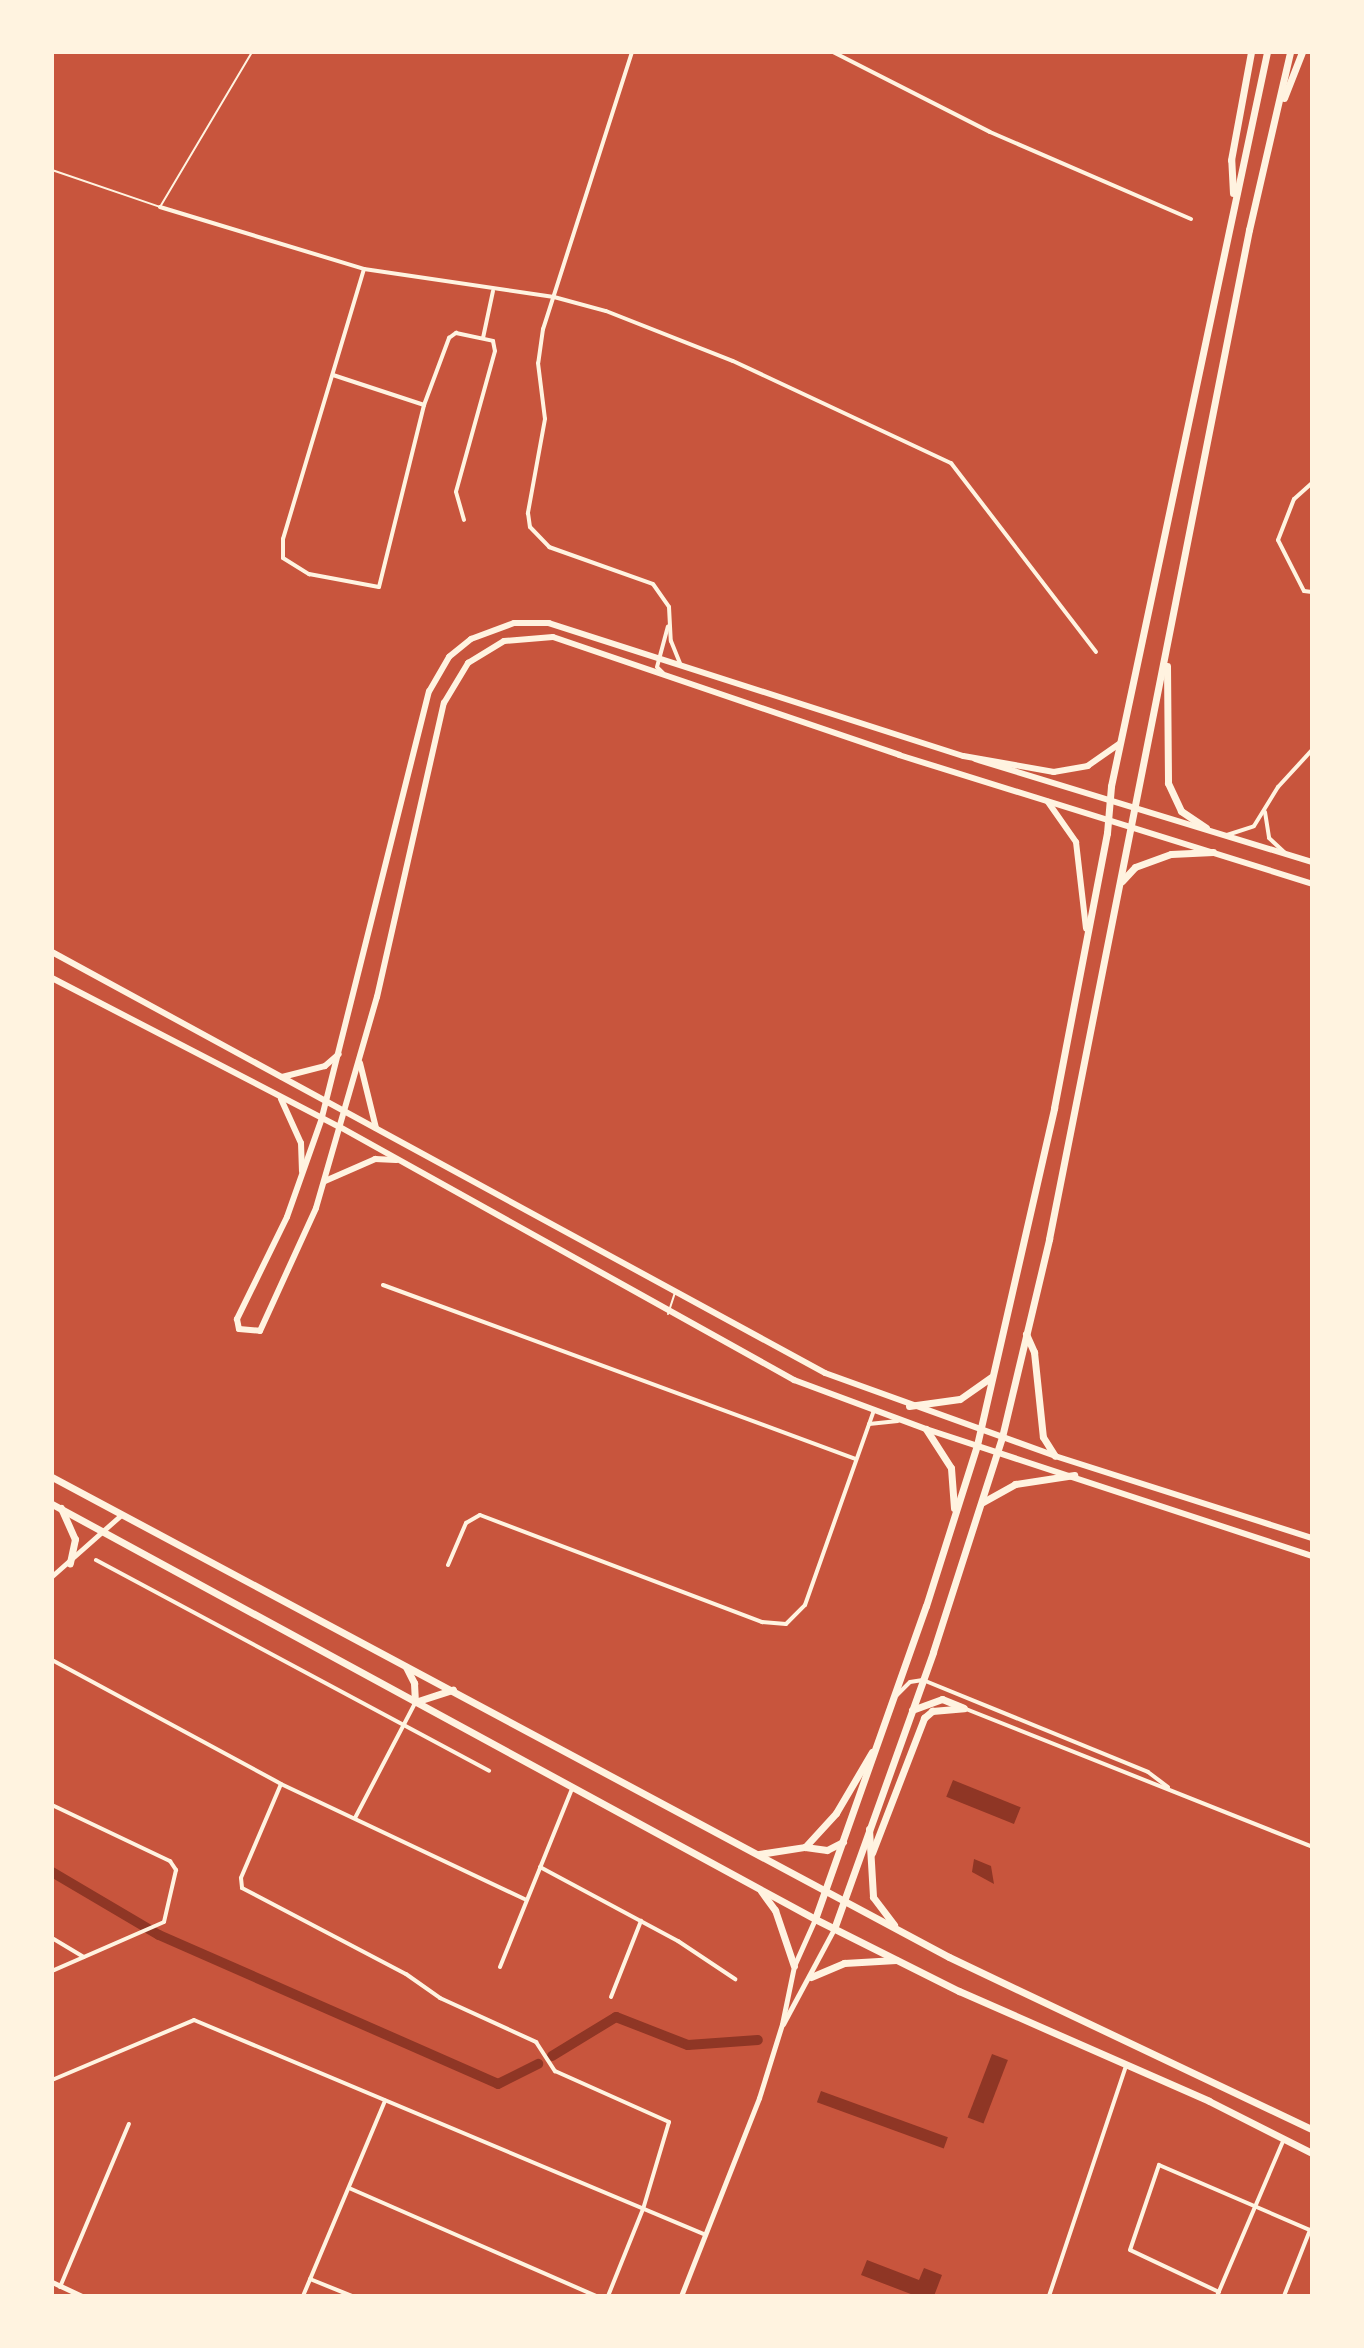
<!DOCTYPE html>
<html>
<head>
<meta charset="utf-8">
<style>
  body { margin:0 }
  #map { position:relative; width:1364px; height:2348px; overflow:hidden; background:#c8553d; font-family:"Noto Serif",serif }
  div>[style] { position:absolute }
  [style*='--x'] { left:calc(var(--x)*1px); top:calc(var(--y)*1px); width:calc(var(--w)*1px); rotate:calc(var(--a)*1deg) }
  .water>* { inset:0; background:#8f3625; transform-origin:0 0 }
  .canal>* { height:10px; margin:-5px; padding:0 5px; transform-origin:5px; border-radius:5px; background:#8f3625 }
  .service>* { height:2px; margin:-1px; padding:0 1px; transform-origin:1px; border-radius:1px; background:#fff3e0 }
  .minor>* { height:4px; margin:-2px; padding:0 2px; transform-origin:2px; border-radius:2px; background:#fff3e0 }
  .tertiary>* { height:5px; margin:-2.5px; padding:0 2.5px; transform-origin:2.5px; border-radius:2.5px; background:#fff3e0 }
  .secondary>* { height:6px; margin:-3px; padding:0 3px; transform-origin:3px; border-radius:3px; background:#fff3e0 }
  .primary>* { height:7px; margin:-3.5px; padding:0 3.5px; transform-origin:3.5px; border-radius:3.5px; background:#fff3e0 }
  span { translate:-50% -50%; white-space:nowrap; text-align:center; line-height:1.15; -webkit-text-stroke:8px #fff3e0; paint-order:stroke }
  .frame { position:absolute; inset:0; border:54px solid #fff3e0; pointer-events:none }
</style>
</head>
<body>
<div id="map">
  <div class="water">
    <i style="left:953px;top:1780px;width:73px;height:18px;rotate:22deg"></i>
    <i style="clip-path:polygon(974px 1859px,991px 1866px,994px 1884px,972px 1872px)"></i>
    <i style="left:992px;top:2054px;width:17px;height:68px;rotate:21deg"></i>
    <i style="left:821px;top:2091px;width:135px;height:12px;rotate:20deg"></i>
    <i style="clip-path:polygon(867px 2260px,919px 2280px,924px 2268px,942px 2275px,934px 2296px,916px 2296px,861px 2275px)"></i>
  </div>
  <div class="canal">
    <i style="--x:52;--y:1872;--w:124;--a:30.5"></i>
    <i style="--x:159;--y:1935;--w:370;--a:23.7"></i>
    <i style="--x:498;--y:2084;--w:45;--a:-26.6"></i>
    <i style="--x:552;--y:2056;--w:75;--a:-31.4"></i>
    <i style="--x:616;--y:2017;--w:77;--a:21.3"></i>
    <i style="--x:688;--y:2045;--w:70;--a:-4.1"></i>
  </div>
  <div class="service">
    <i style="--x:52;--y:170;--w:114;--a:18.9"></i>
    <i style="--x:160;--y:207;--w:180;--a:-59.3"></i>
    <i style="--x:668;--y:1314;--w:22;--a:-72"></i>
  </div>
  <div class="minor">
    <i style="--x:632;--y:52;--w:291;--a:107.8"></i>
    <i style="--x:543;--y:329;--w:34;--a:98"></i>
    <i style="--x:538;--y:363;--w:56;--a:82.9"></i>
    <i style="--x:545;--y:419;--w:96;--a:100.3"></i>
    <i style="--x:528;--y:513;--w:14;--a:82"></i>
    <i style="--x:530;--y:527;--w:28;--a:46"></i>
    <i style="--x:549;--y:547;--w:110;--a:19.6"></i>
    <i style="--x:653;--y:584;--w:28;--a:55"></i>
    <i style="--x:669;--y:607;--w:34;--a:87"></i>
    <i style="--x:671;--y:641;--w:24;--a:68"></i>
    <i style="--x:833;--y:52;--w:176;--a:27"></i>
    <i style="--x:990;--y:132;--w:219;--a:23.4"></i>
    <i style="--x:160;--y:207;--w:213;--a:16.9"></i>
    <i style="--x:364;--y:269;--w:192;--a:8.4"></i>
    <i style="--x:554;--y:297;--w:54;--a:15.1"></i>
    <i style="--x:606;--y:311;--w:136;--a:21.5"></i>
    <i style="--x:733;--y:361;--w:241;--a:25.1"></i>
    <i style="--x:951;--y:463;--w:238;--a:52.5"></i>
    <i style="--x:364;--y:269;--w:282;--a:106.7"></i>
    <i style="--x:283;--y:539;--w:19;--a:90"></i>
    <i style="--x:283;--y:558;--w:31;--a:32"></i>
    <i style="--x:309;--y:574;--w:71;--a:10.5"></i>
    <i style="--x:379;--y:587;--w:187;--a:-76.1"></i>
    <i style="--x:424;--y:405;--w:72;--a:-69.5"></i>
    <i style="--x:449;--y:338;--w:9;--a:-36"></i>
    <i style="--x:456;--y:333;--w:38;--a:12"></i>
    <i style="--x:493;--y:341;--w:10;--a:79"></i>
    <i style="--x:495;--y:351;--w:146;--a:105.5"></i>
    <i style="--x:456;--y:492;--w:29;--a:74"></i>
    <i style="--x:483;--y:338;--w:48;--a:-78"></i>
    <i style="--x:333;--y:375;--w:96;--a:18.2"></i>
    <i style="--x:1312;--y:483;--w:24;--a:138"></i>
    <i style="--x:1294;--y:499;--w:44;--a:111.3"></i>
    <i style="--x:1278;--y:540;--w:57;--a:63"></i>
    <i style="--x:1304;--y:591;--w:8;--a:7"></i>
    <i style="--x:663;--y:673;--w:8;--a:-135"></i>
    <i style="--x:657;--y:667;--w:42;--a:-75"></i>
    <i style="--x:1265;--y:812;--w:26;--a:81"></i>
    <i style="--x:1269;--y:838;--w:21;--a:43"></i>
    <i style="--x:1227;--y:835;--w:28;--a:-18"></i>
    <i style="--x:1254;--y:826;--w:46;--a:-58.4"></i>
    <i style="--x:1278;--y:787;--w:50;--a:-47.4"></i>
    <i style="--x:383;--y:1285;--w:504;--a:20.2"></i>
    <i style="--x:869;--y:1424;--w:29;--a:-6"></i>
    <i style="--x:96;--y:1560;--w:446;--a:28.2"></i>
    <i style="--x:448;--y:1565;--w:46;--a:-66.8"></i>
    <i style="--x:466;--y:1523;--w:16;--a:-30"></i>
    <i style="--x:480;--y:1515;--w:302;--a:20.8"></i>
    <i style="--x:762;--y:1622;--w:24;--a:5"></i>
    <i style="--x:786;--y:1624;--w:27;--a:-45"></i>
    <i style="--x:805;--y:1605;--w:207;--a:-70.5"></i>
    <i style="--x:52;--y:1660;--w:260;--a:28.4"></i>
    <i style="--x:281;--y:1784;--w:271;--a:25.3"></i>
    <i style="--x:897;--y:1695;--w:18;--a:-45"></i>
    <i style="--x:910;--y:1682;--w:13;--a:-9"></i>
    <i style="--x:923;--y:1680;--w:243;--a:22.2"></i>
    <i style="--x:1148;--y:1772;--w:25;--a:37"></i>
    <i style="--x:966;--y:1709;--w:373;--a:21.7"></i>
    <i style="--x:281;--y:1784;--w:102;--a:113.1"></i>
    <i style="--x:241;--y:1878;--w:10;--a:84"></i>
    <i style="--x:242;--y:1888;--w:185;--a:27.7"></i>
    <i style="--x:406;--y:1974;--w:42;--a:35.2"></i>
    <i style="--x:440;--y:1998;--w:106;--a:24.6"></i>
    <i style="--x:536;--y:2042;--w:35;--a:57"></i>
    <i style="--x:555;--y:2071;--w:125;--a:24.1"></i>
    <i style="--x:669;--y:2122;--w:91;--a:106.6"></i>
    <i style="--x:643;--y:2209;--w:94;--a:111.9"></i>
    <i style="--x:52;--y:1805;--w:131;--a:25.4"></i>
    <i style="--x:170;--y:1861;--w:11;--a:56"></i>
    <i style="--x:176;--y:1870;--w:53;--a:103"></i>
    <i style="--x:164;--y:1922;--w:122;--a:156.4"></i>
    <i style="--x:355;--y:1818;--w:130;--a:-62.4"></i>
    <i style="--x:540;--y:1867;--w:157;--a:28.2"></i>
    <i style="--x:678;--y:1941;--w:69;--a:33.7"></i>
    <i style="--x:52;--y:1938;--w:37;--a:31"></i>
    <i style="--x:500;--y:1967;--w:192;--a:-68"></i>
    <i style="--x:611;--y:1997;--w:82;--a:-68.5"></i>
    <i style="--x:52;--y:2080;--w:154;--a:-22.9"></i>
    <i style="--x:194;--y:2020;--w:555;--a:22.78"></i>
    <i style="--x:349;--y:2188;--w:270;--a:23.6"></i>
    <i style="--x:310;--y:2279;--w:45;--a:22"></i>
    <i style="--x:60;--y:2287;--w:177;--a:-67.1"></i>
    <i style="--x:1219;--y:2292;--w:98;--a:-154.7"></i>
    <i style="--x:1130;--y:2250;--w:90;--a:-71.2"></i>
    <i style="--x:1159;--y:2165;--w:167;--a:23.3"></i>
    <i style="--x:303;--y:2296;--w:212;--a:-67.2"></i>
    <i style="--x:1049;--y:2296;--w:243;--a:-71.5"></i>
    <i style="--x:1217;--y:2296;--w:171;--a:-66.9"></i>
    <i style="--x:1284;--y:2296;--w:71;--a:-68.5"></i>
  </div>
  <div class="tertiary">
    <i style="--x:52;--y:1576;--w:92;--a:-41.5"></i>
    <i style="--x:783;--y:2024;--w:108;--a:-61.8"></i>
    <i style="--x:52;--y:2282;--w:33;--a:25"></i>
    <i style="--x:681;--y:2296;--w:213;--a:-68.5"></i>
    <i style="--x:759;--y:2098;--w:77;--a:-72.7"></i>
    <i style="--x:782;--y:2024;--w:59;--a:-78.3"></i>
    <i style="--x:794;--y:1966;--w:51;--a:-65.9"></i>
  </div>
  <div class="secondary">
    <i style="--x:1119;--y:744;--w:38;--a:145"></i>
    <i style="--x:1088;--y:766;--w:35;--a:170"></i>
    <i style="--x:1054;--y:772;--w:92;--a:-170"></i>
    <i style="--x:963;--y:756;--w:435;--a:-162.2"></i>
    <i style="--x:549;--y:623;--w:35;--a:180"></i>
    <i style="--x:514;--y:623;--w:46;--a:159.6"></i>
    <i style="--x:471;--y:639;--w:28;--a:141"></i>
    <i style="--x:449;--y:657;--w:39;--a:120"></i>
    <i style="--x:429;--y:691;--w:440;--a:104.1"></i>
    <i style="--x:322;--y:1118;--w:105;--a:109.5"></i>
    <i style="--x:287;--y:1217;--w:114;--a:116.1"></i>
    <i style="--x:237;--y:1319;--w:10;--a:79"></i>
    <i style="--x:239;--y:1329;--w:21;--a:5"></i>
    <i style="--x:260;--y:1331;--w:135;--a:-65.5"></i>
    <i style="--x:316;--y:1208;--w:220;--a:-73.9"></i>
    <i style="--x:377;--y:997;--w:302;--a:-77.2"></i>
    <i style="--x:444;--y:703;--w:47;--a:-59"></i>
    <i style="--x:468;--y:663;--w:42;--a:-31.4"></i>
    <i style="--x:504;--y:641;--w:49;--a:-4.7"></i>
    <i style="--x:553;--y:637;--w:366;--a:18.8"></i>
    <i style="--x:899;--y:755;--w:433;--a:17.3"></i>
    <i style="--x:975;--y:759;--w:352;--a:17"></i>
    <i style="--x:1048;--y:802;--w:49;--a:55"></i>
    <i style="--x:1076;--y:842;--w:87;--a:83.4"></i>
    <i style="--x:52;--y:952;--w:880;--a:28.57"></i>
    <i style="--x:825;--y:1373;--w:245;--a:19.8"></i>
    <i style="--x:1055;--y:1456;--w:270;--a:17.7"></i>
    <i style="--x:52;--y:978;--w:324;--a:27.4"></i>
    <i style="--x:340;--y:1127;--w:520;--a:29.13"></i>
    <i style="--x:794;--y:1380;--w:141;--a:20.4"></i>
    <i style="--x:926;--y:1429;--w:406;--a:18.2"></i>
    <i style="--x:360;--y:1063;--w:67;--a:76.2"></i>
    <i style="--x:282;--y:1077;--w:44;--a:-14.3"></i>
    <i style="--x:325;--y:1066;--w:18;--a:-41"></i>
    <i style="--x:281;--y:1099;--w:48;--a:65.6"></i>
    <i style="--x:301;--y:1143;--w:28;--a:88"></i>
    <i style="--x:325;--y:1181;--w:55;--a:-23.7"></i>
    <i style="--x:375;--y:1159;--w:21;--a:3"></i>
  </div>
  <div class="primary">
    <i style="--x:1284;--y:98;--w:49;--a:-68.6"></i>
    <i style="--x:1233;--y:193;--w:33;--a:-93"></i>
    <i style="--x:1231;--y:160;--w:110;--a:-79.5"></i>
    <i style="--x:1167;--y:666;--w:117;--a:89.5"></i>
    <i style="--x:1168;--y:783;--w:31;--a:65"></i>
    <i style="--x:1181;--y:811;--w:30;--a:34"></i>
    <i style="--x:1122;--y:881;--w:19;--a:-47"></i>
    <i style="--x:1135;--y:867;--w:38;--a:-20"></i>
    <i style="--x:1171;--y:854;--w:42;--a:-2.7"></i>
    <i style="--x:1026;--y:1334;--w:20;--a:66"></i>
    <i style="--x:1034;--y:1352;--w:85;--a:84"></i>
    <i style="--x:1043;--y:1437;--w:22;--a:58"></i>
    <i style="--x:909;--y:1406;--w:51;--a:-7.8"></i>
    <i style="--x:960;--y:1399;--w:38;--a:-35"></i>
    <i style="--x:926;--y:1429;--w:46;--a:57.3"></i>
    <i style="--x:951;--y:1468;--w:40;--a:85.7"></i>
    <i style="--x:52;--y:1477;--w:1017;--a:28.15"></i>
    <i style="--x:949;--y:1957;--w:402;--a:25.4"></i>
    <i style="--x:983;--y:1502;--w:37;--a:-29"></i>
    <i style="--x:1015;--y:1484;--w:60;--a:-8.7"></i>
    <i style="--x:52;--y:1504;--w:869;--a:28.54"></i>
    <i style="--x:815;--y:1919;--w:161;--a:26.6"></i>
    <i style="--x:959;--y:1991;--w:273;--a:23.7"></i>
    <i style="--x:1209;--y:2101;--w:115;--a:26.8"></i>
    <i style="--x:61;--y:1508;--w:34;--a:66"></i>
    <i style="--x:75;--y:1539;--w:25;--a:102"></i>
    <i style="--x:406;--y:1667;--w:18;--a:63"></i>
    <i style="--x:414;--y:1683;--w:19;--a:87"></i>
    <i style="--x:415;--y:1702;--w:40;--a:-18"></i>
    <i style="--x:912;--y:1710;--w:32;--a:-20"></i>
    <i style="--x:942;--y:1699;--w:22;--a:22"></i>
    <i style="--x:869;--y:1829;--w:68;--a:86.6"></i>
    <i style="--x:873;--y:1897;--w:35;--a:53"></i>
    <i style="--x:805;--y:1847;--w:46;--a:-47.6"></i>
    <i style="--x:836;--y:1813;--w:71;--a:-59.5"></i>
    <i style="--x:872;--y:1853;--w:145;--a:-68.9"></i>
    <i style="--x:924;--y:1718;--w:11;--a:-41"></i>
    <i style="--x:932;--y:1711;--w:32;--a:-5"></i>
    <i style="--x:759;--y:1854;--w:47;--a:-8.7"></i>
    <i style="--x:805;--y:1847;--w:22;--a:8"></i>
    <i style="--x:827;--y:1850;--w:18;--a:-27"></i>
    <i style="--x:761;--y:1891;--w:24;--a:54"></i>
    <i style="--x:775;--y:1910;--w:59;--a:71.3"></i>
    <i style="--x:815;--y:1919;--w:332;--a:-70.5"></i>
    <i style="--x:926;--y:1606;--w:169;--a:-72.4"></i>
    <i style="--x:977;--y:1445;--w:346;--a:-77.1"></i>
    <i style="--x:1054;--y:1108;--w:280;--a:-79.1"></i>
    <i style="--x:1107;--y:833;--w:47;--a:-85.1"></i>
    <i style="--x:1111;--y:786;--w:750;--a:-78"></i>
    <i style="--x:834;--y:1929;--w:294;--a:-70.3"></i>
    <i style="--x:933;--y:1652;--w:226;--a:-72.2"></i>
    <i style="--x:1002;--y:1437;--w:204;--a:-76.6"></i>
    <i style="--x:1049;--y:1239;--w:1029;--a:-78.79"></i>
    <i style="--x:1249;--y:230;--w:183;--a:-77"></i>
    <i style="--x:811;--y:1977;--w:36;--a:-23"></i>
    <i style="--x:844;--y:1963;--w:52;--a:-3.3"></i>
  </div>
  <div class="frame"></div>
</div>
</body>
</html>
